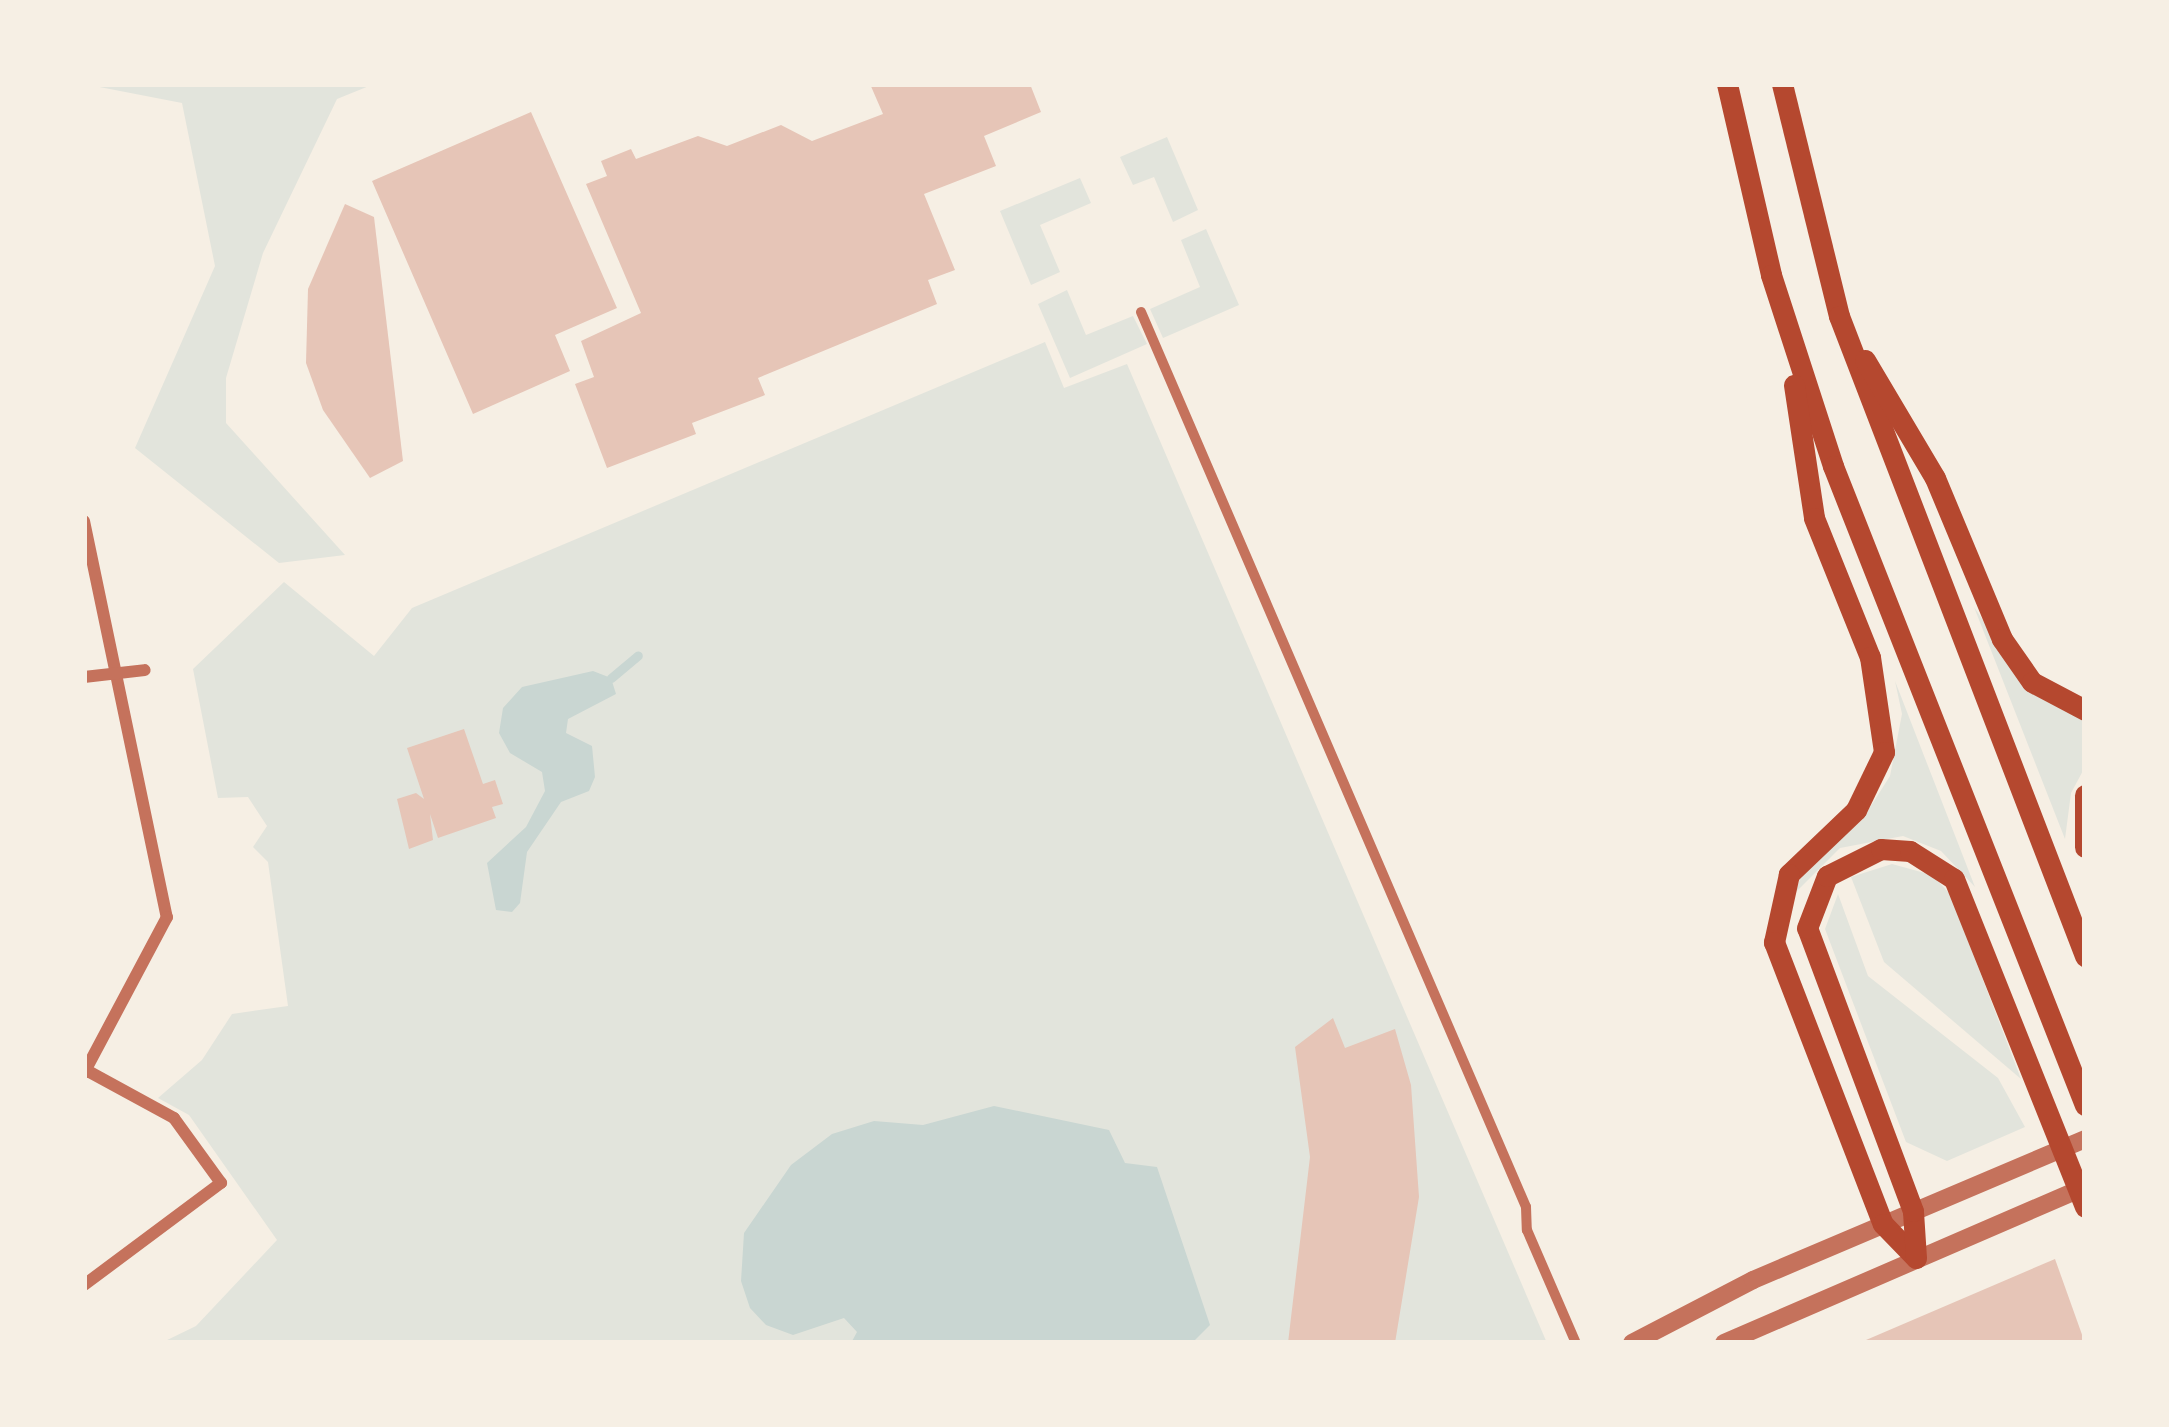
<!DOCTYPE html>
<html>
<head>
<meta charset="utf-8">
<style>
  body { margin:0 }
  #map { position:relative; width:2169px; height:1427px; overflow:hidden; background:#f6efe4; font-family:Lora,serif }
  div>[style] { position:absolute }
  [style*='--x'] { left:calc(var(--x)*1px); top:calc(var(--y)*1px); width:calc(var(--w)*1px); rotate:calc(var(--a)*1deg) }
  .green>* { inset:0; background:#e2e4dc }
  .water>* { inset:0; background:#c9d6d2 }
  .stream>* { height:9px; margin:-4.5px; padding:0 4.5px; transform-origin:4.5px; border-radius:4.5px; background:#c9d6d2 }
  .building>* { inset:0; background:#e6c5b7 }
  .pedestrian>* { height:10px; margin:-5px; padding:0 5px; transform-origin:5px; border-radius:5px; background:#c5725c }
  .minor>* { height:12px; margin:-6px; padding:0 6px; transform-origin:6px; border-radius:6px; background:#c5725c }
  .tertiary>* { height:18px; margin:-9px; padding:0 9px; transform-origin:9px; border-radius:9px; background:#c5725c }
  .secondary>* { height:21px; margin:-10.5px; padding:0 10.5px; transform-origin:10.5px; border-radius:10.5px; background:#b5482f }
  span { translate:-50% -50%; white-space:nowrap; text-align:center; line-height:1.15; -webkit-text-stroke:12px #f6efe4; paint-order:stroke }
  .frame { position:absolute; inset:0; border:87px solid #f6efe4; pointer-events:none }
</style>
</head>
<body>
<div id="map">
  <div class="green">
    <i style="clip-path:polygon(84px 84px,374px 84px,337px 99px,263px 253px,226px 378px,226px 423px,345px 555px,279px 563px,135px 448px,215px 266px,182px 103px)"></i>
    <i style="clip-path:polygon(1167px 137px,1198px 210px,1173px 222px,1154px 177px,1133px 185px,1120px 157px)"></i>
    <i style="clip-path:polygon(1080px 178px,1091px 203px,1040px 225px,1060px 272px,1031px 285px,1000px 211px)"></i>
    <i style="clip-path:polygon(1206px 229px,1239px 305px,1163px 338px,1150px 309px,1200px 287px,1181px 240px)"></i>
    <i style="clip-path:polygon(1067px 290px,1086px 335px,1133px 316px,1147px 344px,1070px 378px,1038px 304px)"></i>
    <i style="clip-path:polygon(1045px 342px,1064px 388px,1127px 364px,1547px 1343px,161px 1343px,196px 1326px,277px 1240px,189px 1115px,158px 1098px,202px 1060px,232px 1014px,288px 1006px,268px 862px,253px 847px,267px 826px,248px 797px,218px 798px,193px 669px,284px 582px,374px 656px,412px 608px)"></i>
    <i style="clip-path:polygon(1974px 607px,2033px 694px,2085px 720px,2085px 767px,2071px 793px,2065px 839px)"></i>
    <i style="clip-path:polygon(1895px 681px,1975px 887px,1941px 851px,1903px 836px,1840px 848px,1796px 892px,1801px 875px,1862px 820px,1890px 776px,1902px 714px)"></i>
    <i style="clip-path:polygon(1892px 864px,1932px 875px,1950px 894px,2021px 1079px,1884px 962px,1851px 877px)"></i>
    <i style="clip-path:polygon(1838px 894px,1868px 976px,1998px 1078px,2025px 1127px,1947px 1161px,1906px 1142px,1825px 929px)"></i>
  </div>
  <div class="water">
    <i style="clip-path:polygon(593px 671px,611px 678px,616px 694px,568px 719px,566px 733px,592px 746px,595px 777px,589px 791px,561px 802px,527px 852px,520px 903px,512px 912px,496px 910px,487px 863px,526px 827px,545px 791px,542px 772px,510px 753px,499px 733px,503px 708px,522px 687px)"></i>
    <i style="clip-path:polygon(994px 1106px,1109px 1130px,1125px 1163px,1157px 1167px,1210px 1325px,1192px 1343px,851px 1343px,857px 1332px,844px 1318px,793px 1335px,766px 1325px,750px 1308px,741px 1281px,744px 1233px,791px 1165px,832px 1134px,874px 1121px,923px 1125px)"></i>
  </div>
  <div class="stream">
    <i style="--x:611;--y:678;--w:35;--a:-40"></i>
  </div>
  <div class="building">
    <i style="clip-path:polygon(870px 84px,1030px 84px,1041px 112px,984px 136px,996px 166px,924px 194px,955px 270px,928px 280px,937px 304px,758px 378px,765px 395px,692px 423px,696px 434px,607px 468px,575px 384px,594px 377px,581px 341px,641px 313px,586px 184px,607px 176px,601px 161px,631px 149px,636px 159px,698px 136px,727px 146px,781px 125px,812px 141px,883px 114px)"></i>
    <i style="clip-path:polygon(531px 112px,617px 308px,555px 335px,570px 371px,473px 414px,372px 181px)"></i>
    <i style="clip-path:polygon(345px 204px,374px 217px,403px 461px,370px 478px,323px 410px,306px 363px,308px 289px)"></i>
    <i style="clip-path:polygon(464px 729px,483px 784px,495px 780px,503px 804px,492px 807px,496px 818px,438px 838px,430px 814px,433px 840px,409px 849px,397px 799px,416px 793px,424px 799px,407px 748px)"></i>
    <i style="clip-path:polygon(1333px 1018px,1345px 1048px,1395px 1029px,1411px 1085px,1419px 1197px,1395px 1343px,1288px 1343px,1310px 1157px,1295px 1047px)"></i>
    <i style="clip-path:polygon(2055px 1259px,2085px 1343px,1859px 1343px)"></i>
  </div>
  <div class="pedestrian">
    <i style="--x:1141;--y:312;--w:974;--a:66.72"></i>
    <i style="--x:1526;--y:1207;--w:23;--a:88"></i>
    <i style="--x:1527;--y:1230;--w:123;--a:66.6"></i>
  </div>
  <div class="minor">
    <i style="--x:84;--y:521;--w:405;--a:78.2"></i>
    <i style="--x:167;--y:917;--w:177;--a:118"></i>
    <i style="--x:84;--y:677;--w:61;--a:-6.5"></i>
    <i style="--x:84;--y:1285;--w:171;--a:-36.7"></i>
    <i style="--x:221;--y:1183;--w:80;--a:-125.9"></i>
    <i style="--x:174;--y:1118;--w:100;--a:-151.4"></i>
  </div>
  <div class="tertiary">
    <i style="--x:1632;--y:1343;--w:136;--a:-27.5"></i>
    <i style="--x:1753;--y:1280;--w:361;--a:-23"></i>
    <i style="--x:1724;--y:1343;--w:393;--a:-23.4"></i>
  </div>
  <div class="secondary">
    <i style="--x:1727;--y:84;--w:196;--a:77"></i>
    <i style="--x:1771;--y:275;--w:201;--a:72"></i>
    <i style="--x:1833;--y:466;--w:687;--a:68.48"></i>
    <i style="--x:1782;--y:84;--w:239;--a:76.2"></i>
    <i style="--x:1839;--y:316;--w:686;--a:68.97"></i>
    <i style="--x:1865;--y:360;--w:137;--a:59.3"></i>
    <i style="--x:1935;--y:478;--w:174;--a:67.4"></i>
    <i style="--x:2002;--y:639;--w:52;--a:55.1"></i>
    <i style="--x:2032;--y:682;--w:60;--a:27.8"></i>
    <i style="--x:1794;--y:385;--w:134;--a:81.4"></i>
    <i style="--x:1814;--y:518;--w:150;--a:68.1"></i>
    <i style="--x:1870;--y:657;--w:96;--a:81.6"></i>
    <i style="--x:1884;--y:752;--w:64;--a:115.8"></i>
    <i style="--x:1856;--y:810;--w:93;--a:136.3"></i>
    <i style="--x:1789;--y:874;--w:70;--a:102.4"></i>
    <i style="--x:1774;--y:942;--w:302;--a:68.9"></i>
    <i style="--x:1883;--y:1224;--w:47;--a:45.9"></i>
    <i style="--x:2085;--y:795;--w:52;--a:90"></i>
    <i style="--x:1916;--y:1258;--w:47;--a:-93.7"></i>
    <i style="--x:1913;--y:1211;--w:302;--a:-110.5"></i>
    <i style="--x:1807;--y:928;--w:56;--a:-69"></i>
    <i style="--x:1827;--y:876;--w:60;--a:-26.6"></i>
    <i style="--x:1881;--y:849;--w:29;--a:4"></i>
    <i style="--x:1910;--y:851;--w:52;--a:32.5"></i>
    <i style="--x:1954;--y:879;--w:353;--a:68.2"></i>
  </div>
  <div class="frame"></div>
</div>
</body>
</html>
